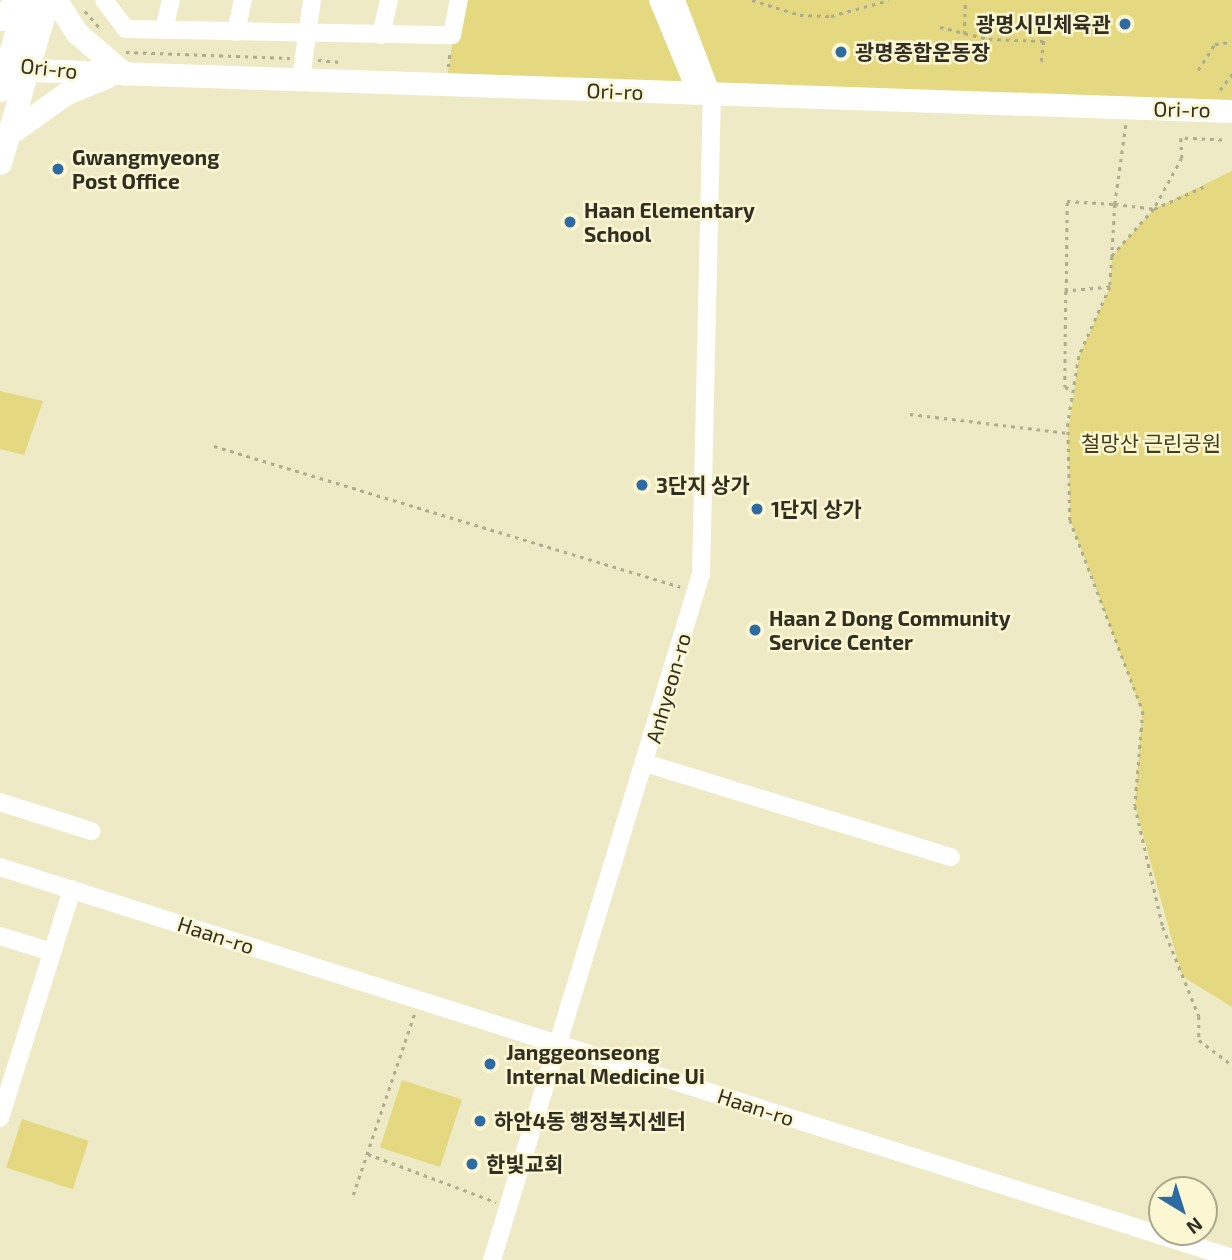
<!DOCTYPE html>
<html>
<head>
<meta charset="utf-8">
<style>
  body { margin:0 }
  #map { position:relative; width:1232px; height:1260px; overflow:hidden; background:#eeeac5; font-family:"Exo 2","Noto Sans KR",sans-serif }
  div>[style] { position:absolute }
  [style*='--x'] { left:calc(var(--x)*1px); top:calc(var(--y)*1px); width:calc(var(--w)*1px); rotate:calc(var(--a)*1deg) }
  .green>* { inset:0; background:#e4d981; transform-origin:0 0 }
  .path>* { height:2.5px; margin-top:-1.25px; transform-origin:0; background:repeating-linear-gradient(90deg,#aeab8e 0 3.5px,transparent 0 8.5px) }
  .minor>* { height:18px; margin:-9px; padding:0 9px; transform-origin:9px; border-radius:9px; background:#fff }
  .major>* { height:23px; margin:-11.5px; padding:0 11.5px; transform-origin:11.5px; border-radius:11.5px; background:#fff }
  .dots>* { width:19px; height:19px; translate:-50% -50%; box-sizing:border-box; border:4px solid #fcf7d2; border-radius:50% }
  span { translate:-50% -50%; white-space:nowrap; text-align:center; line-height:1.15; -webkit-text-stroke:5px #fcf7d2; paint-order:stroke }
  .poi-label { font-size:21px; color:#312f21; font-weight:700 }
  .right { translate:-100% -50%; text-align:right }
  .left { translate:0 -50%; text-align:left }
  .street-label { font-size:21px; color:#312f21 }
  .park-label { font-size:21px; color:#443f18 }
  .north { position:absolute; left:1148px; top:1176px; width:70px; height:70px; box-sizing:border-box; background:#fcf7d2; border:2px solid #aba78b; border-radius:50%; rotate:142deg; font-size:19px; font-weight:700; line-height:28px; text-align:center; color:#312f21 }
  .north::after { content:''; display:block; margin:auto; width:24px; height:32px; background:#2e6ba2; clip-path:polygon(50% 0,100% 100%,50% 72%,0 100%) }
</style>
</head>
<body>
<div id="map">
  <div class="green">
    <i style="clip-path:polygon(459px 0,1232px 0,1232px 111px,446px 85px)"></i>
    <i style="clip-path:polygon(1232px 171px,1232px 1007px,1182px 976px,1135px 806px,1142px 711px,1070px 520px,1068px 433px,1079px 356px,1110px 287px,1112px 256px,1154px 209px)"></i>
    <i style="clip-path:polygon(0 391px,43px 401px,24px 455px,0 449px)"></i>
    <i style="left:402px;top:1080px;width:63px;height:71px;rotate:18deg"></i>
    <i style="left:22px;top:1119px;width:70px;height:51px;rotate:18deg"></i>
  </div>
  <div class="path">
    <i style="--x:752;--y:0;--w:50;--a:17.4"></i>
    <i style="--x:800;--y:15;--w:31;--a:2"></i>
    <i style="--x:831;--y:16;--w:60;--a:-15.4"></i>
    <i style="--x:85;--y:11;--w:21;--a:49"></i>
    <i style="--x:940;--y:27;--w:50;--a:13.8"></i>
    <i style="--x:989;--y:39;--w:55;--a:2.1"></i>
    <i style="--x:1044;--y:41;--w:24;--a:97"></i>
    <i style="--x:964;--y:34;--w:34;--a:-88"></i>
    <i style="--x:126;--y:52;--w:164;--a:2.1"></i>
    <i style="--x:318;--y:60;--w:25;--a:5"></i>
    <i style="--x:448;--y:67;--w:17;--a:-83"></i>
    <i style="--x:1198;--y:70;--w:31;--a:-57"></i>
    <i style="--x:1215;--y:44;--w:17;--a:-7"></i>
    <i style="--x:1220;--y:90;--w:20;--a:-53"></i>
    <i style="--x:1126;--y:125;--w:80;--a:97.9"></i>
    <i style="--x:1115;--y:204;--w:39;--a:7"></i>
    <i style="--x:1154;--y:209;--w:54;--a:-24.2"></i>
    <i style="--x:1222;--y:140;--w:41;--a:-177.2"></i>
    <i style="--x:1181;--y:138;--w:20;--a:87"></i>
    <i style="--x:1182;--y:158;--w:58;--a:118.8"></i>
    <i style="--x:1154;--y:209;--w:63;--a:131.8"></i>
    <i style="--x:1112;--y:256;--w:31;--a:94"></i>
    <i style="--x:1110;--y:287;--w:76;--a:114.2"></i>
    <i style="--x:1079;--y:356;--w:68;--a:99.3"></i>
    <i style="--x:1068;--y:423;--w:97;--a:88.8"></i>
    <i style="--x:1070;--y:520;--w:204;--a:69.1"></i>
    <i style="--x:1143;--y:711;--w:95;--a:94.8"></i>
    <i style="--x:1135;--y:806;--w:124;--a:77"></i>
    <i style="--x:1163;--y:927;--w:96;--a:68"></i>
    <i style="--x:1199;--y:1016;--w:24;--a:90"></i>
    <i style="--x:1199;--y:1040;--w:41;--a:37.1"></i>
    <i style="--x:1110;--y:287;--w:44;--a:174.8"></i>
    <i style="--x:1066;--y:291;--w:90;--a:-89.4"></i>
    <i style="--x:1067;--y:201;--w:48;--a:3.6"></i>
    <i style="--x:1115;--y:204;--w:52;--a:93.3"></i>
    <i style="--x:1066;--y:291;--w:96;--a:90.6"></i>
    <i style="--x:1065;--y:387;--w:9;--a:21"></i>
    <i style="--x:910;--y:414;--w:159;--a:6.9"></i>
    <i style="--x:214;--y:446;--w:487;--a:16.8"></i>
    <i style="--x:368;--y:1154;--w:137;--a:20.6"></i>
    <i style="--x:353;--y:1195;--w:193;--a:-71.3"></i>
  </div>
  <div class="minor">
    <i style="--x:104;--y:0;--w:36;--a:53"></i>
    <i style="--x:126;--y:29;--w:326;--a:1.1"></i>
    <i style="--x:452;--y:35;--w:36;--a:-79"></i>
    <i style="--x:658;--y:0;--w:102;--a:67.5"></i>
    <i style="--x:164;--y:30;--w:31;--a:-77"></i>
    <i style="--x:236;--y:32;--w:33;--a:-78"></i>
    <i style="--x:381;--y:35;--w:36;--a:-77"></i>
    <i style="--x:301;--y:79;--w:80;--a:-82.1"></i>
    <i style="--x:645;--y:763;--w:320;--a:17.1"></i>
    <i style="--x:0;--y:802;--w:96;--a:17.7"></i>
    <i style="--x:0;--y:867;--w:1293;--a:17.61"></i>
    <i style="--x:0;--y:936;--w:54;--a:17.1"></i>
    <i style="--x:0;--y:1118;--w:240;--a:-72.5"></i>
    <i style="--x:492;--y:1260;--w:717;--a:-73.06"></i>
    <i style="--x:701;--y:574;--w:479;--a:-88.7"></i>
    <i style="--x:712;--y:95;--w:102;--a:-110.8"></i>
  </div>
  <div class="major">
    <i style="--x:56;--y:0;--w:39;--a:58"></i>
    <i style="--x:77;--y:33;--w:63;--a:40.5"></i>
    <i style="--x:0;--y:19;--w:25;--a:-48"></i>
    <i style="--x:0;--y:62;--w:30;--a:15"></i>
    <i style="--x:29;--y:70;--w:1204;--a:1.95"></i>
    <i style="--x:0;--y:90;--w:93;--a:-74.5"></i>
    <i style="--x:10;--y:133;--w:67;--a:-35.3"></i>
    <i style="--x:65;--y:94;--w:44;--a:-22.5"></i>
    <i style="--x:0;--y:163;--w:170;--a:-73.6"></i>
  </div>
  <div class="dots">
    <i style="left:1125px;top:24px;background:#2e6ba2"></i>
    <i style="left:841px;top:52px;background:#2e6ba2"></i>
    <i style="left:58px;top:169px;background:#2e6ba2"></i>
    <i style="left:570px;top:222px;background:#2e6ba2"></i>
    <i style="left:642px;top:485px;background:#2e6ba2"></i>
    <i style="left:757px;top:509px;background:#2e6ba2"></i>
    <i style="left:755px;top:630px;background:#2e6ba2"></i>
    <i style="left:490px;top:1064px;background:#2e6ba2"></i>
    <i style="left:480px;top:1121px;background:#2e6ba2"></i>
    <i style="left:472px;top:1164px;background:#2e6ba2"></i>
  </div>
  <div class="poi-label">
    <span class="right" style="left:1111px;top:24px">광명시민체육관</span>
    <span class="left" style="left:855px;top:52px">광명종합운동장</span>
    <span class="left" style="left:72px;top:169px">Gwangmyeong<br>Post Office</span>
    <span class="left" style="left:584px;top:222px">Haan Elementary<br>School</span>
    <span class="left" style="left:656px;top:485px">3단지 상가</span>
    <span class="left" style="left:771px;top:509px">1단지 상가</span>
    <span class="left" style="left:769px;top:630px">Haan 2 Dong Community<br>Service Center</span>
    <span class="left" style="left:506px;top:1064px">Janggeonseong<br>Internal Medicine Ui</span>
    <span class="left" style="left:494px;top:1121px">하안4동 행정복지센터</span>
    <span class="left" style="left:486px;top:1164px">한빛교회</span>
  </div>
  <div class="street-label">
    <span style="left:49px;top:68px;rotate:6deg">Ori-ro</span>
    <span style="left:615px;top:91px;rotate:2deg">Ori-ro</span>
    <span style="left:1182px;top:109px;rotate:1deg">Ori-ro</span>
    <span style="left:668px;top:688px;rotate:-74deg">Anhyeon-ro</span>
    <span style="left:216px;top:935px;rotate:18deg">Haan-ro</span>
    <span style="left:756px;top:1107px;rotate:18deg">Haan-ro</span>
  </div>
  <div class="park-label">
    <span style="left:1151px;top:443px">철망산 근린공원</span>
  </div>
  <div class="north">N</div>
</div>
</body>
</html>
